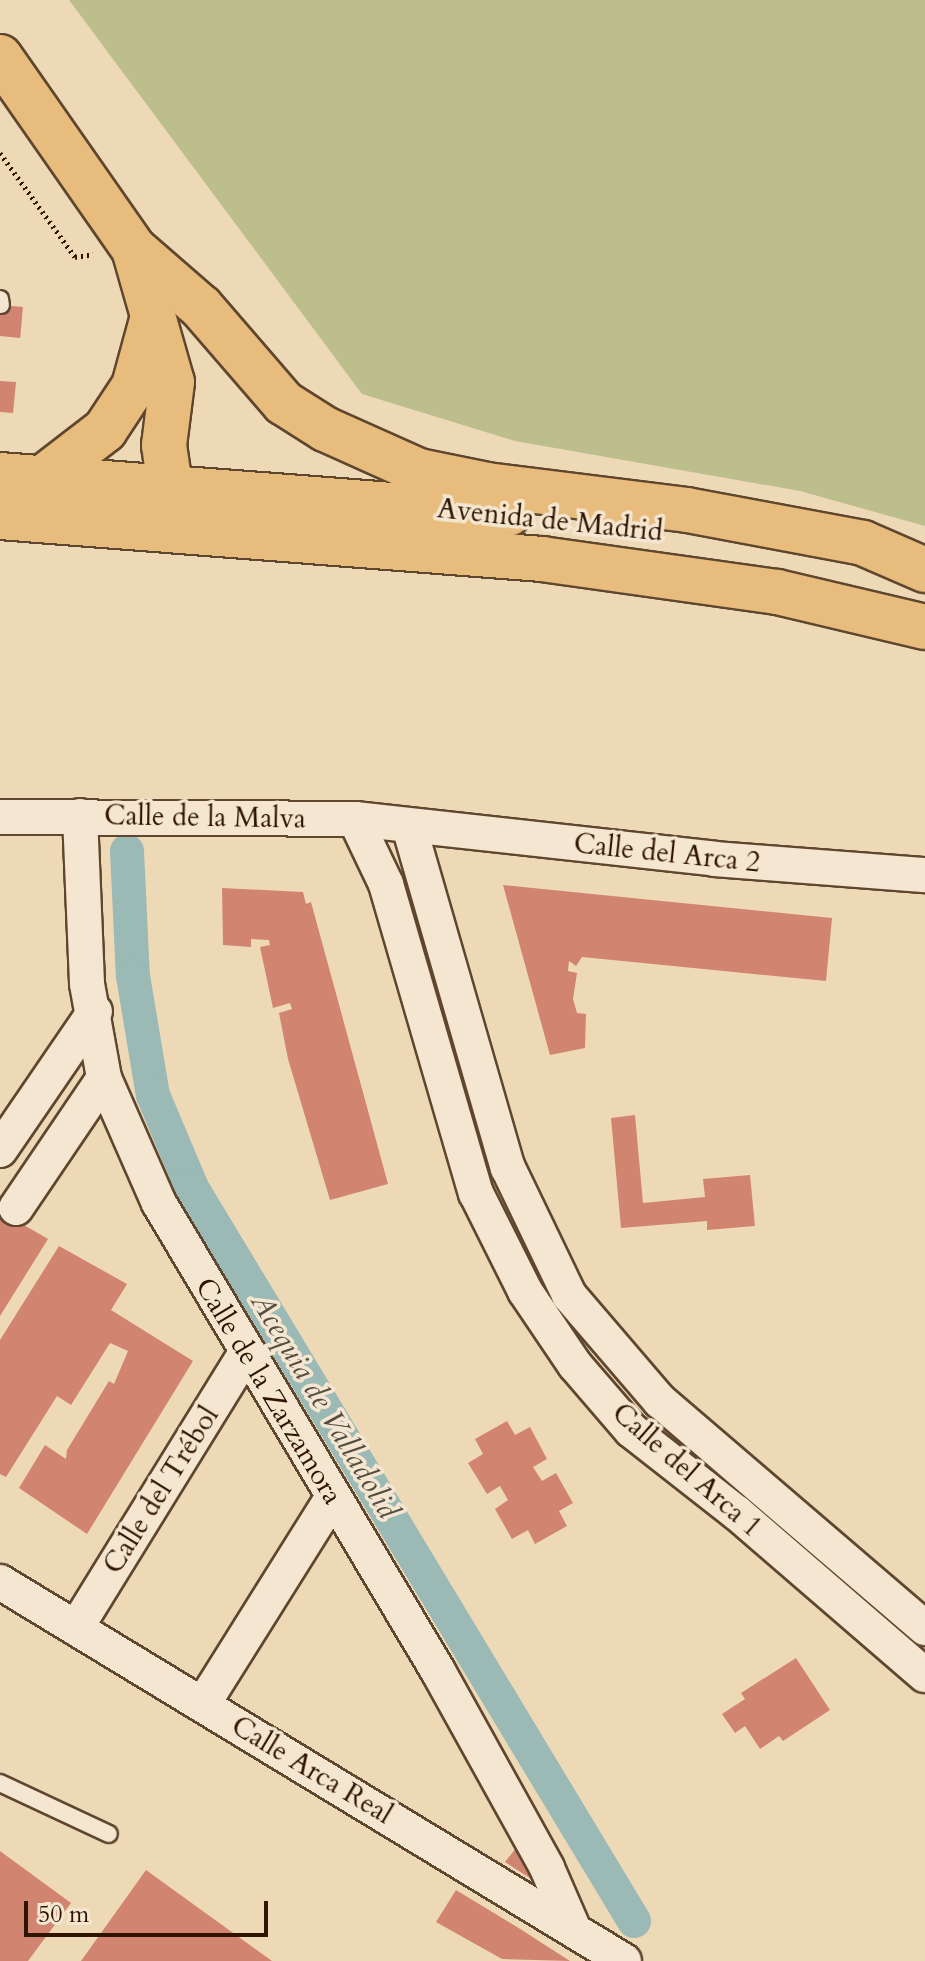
<!DOCTYPE html>
<html>
<head>
<meta charset="utf-8">
<style>
  body { margin:0 }
  #map { position:relative; width:925px; height:1961px; overflow:hidden; background:#eed9b7; font-family:Cardo,serif }
  div>[style] { position:absolute }
  [style*='--x'] { left:calc(var(--x)*1px); top:calc(var(--y)*1px); width:calc(var(--w)*1px); rotate:calc(var(--a)*1deg) }
  .green>* { inset:0; background:#bcbe8c }
  .canal>* { height:34px; margin:-17px; padding:0 17px; transform-origin:17px; border-radius:17px; background:#9bb9b5 }
  .building>* { inset:0; background:#d18571; transform-origin:0 0 }
  .path>* { height:5px; margin-top:-2.5px; transform-origin:0; background:repeating-linear-gradient(90deg,#2f1501 0 2px,transparent 0 6px) }
  .roads { filter:drop-shadow(2px 0 #5f462e) drop-shadow(-2px 0 #5f462e) drop-shadow(0 2px #5f462e) drop-shadow(0 -2px #5f462e) }
  .service>* { height:16px; margin:-8px; padding:0 8px; transform-origin:8px; border-radius:8px; background:#f4e6d0 }
  .minor>* { height:34px; margin:-17px; padding:0 17px; transform-origin:17px; border-radius:17px; background:#f4e6d0 }
  .primary>* { height:44px; margin:-22px; padding:0 22px; transform-origin:22px; border-radius:22px; background:#e7bc7c }
  span { translate:-50% -50%; white-space:nowrap; text-align:center; line-height:1.15; -webkit-text-stroke:7px #f4e6d0; paint-order:stroke }
  .street-label { font-size:28px; color:#2f1501 }
  .water-label { font-size:30px; color:#554e40; font-style:italic }
  .scale { position:absolute; left:24px; top:1901px; width:244px; height:36px; box-sizing:border-box; border:4px solid #2f1501; border-top:0; padding-left:10px; font-size:24px; line-height:28px; white-space:nowrap; color:#2f1501; -webkit-text-stroke:6px #f4e6d0; paint-order:stroke }
</style>
</head>
<body>
<div id="map">
  <div class="green">
    <i style="clip-path:polygon(69px 0,925px 0,925px 526px,800px 491px,515px 441px,362px 394px)"></i>
  </div>
  <div class="canal">
    <i style="--x:127;--y:851;--w:125;--a:87.3"></i>
    <i style="--x:133;--y:976;--w:121;--a:80.5"></i>
    <i style="--x:153;--y:1095;--w:101;--a:67.2"></i>
    <i style="--x:192;--y:1188;--w:856;--a:58.91"></i>
  </div>
  <div class="building">
    <i style="left:0;top:305px;width:23px;height:31px;rotate:5deg"></i>
    <i style="clip-path:polygon(0 381px,16px 382px,13px 413px,0 412px)"></i>
    <i style="clip-path:polygon(503px 885px,832px 918px,826px 981px,582px 957px,576px 966px,569px 961px,568px 971px,577px 973px,573px 999px,577px 1013px,586px 1014px,585px 1048px,550px 1055px)"></i>
    <i style="clip-path:polygon(222px 888px,303px 892px,306px 904px,311px 902px,388px 1184px,330px 1200px,288px 1059px,279px 1013px,292px 1009px,290px 1003px,273px 1008px,260px 947px,270px 945px,269px 940px,251px 939px,251px 947px,223px 945px)"></i>
    <i style="clip-path:polygon(635px 1115px,643px 1203px,705px 1197px,703px 1179px,750px 1175px,755px 1226px,707px 1230px,707px 1221px,621px 1228px,611px 1118px)"></i>
    <i style="clip-path:polygon(0 1211px,48px 1239px,0 1316px)"></i>
    <i style="clip-path:polygon(59px 1246px,127px 1284px,111px 1310px,193px 1361px,87px 1534px,19px 1488px,45px 1445px,66px 1459px,67px 1450px,109px 1381px,114px 1384px,128px 1351px,110px 1343px,71px 1405px,57px 1396px,6px 1477px,0 1474px,0 1340px)"></i>
    <i style="clip-path:polygon(507px 1421px,515px 1435px,530px 1427px,547px 1459px,533px 1467px,542px 1481px,556px 1473px,573px 1503px,559px 1511px,567px 1526px,535px 1544px,528px 1530px,512px 1539px,495px 1509px,508px 1500px,500px 1486px,487px 1494px,468px 1463px,483px 1454px,475px 1439px)"></i>
    <i style="clip-path:polygon(796px 1658px,830px 1710px,783px 1741px,779px 1736px,760px 1749px,745px 1726px,735px 1733px,722px 1714px,745px 1699px,741px 1693px)"></i>
    <i style="clip-path:polygon(523px 1839px,536px 1882px,505px 1862px)"></i>
    <i style="clip-path:polygon(0 1851px,71px 1903px,28px 1961px,0 1961px)"></i>
    <i style="clip-path:polygon(146px 1870px,272px 1961px,81px 1961px)"></i>
    <i style="clip-path:polygon(456px 1890px,517px 1927px,570px 1961px,502px 1959px,436px 1922px)"></i>
  </div>
  <div class="path">
    <i style="--x:0;--y:153;--w:128;--a:54.2"></i>
    <i style="--x:75;--y:257;--w:18;--a:-9"></i>
  </div>
  <div class="roads">
    <div class="service">
      <i style="--x:0;--y:299;--w:6;--a:81"></i>
      <i style="--x:0;--y:1783;--w:120;--a:25.1"></i>
    </div>
    <div class="minor">
      <i style="--x:80;--y:816;--w:168;--a:87.6"></i>
      <i style="--x:87;--y:984;--w:96;--a:79.7"></i>
      <i style="--x:104;--y:1078;--w:137;--a:66.3"></i>
      <i style="--x:159;--y:1203;--w:545;--a:59.2"></i>
      <i style="--x:438;--y:1671;--w:225;--a:61"></i>
      <i style="--x:547;--y:1868;--w:68;--a:66.5"></i>
      <i style="--x:0;--y:817;--w:355;--a:0.3"></i>
      <i style="--x:355;--y:819;--w:362;--a:6.3"></i>
      <i style="--x:715;--y:859;--w:211;--a:4.4"></i>
      <i style="--x:355;--y:819;--w:72;--a:64.5"></i>
      <i style="--x:386;--y:884;--w:322;--a:73.8"></i>
      <i style="--x:476;--y:1193;--w:110;--a:63.4"></i>
      <i style="--x:525;--y:1291;--w:89;--a:56"></i>
      <i style="--x:575;--y:1365;--w:86;--a:49.3"></i>
      <i style="--x:631;--y:1430;--w:135;--a:38.1"></i>
      <i style="--x:737;--y:1513;--w:248;--a:40.8"></i>
      <i style="--x:409;--y:826;--w:356;--a:73.9"></i>
      <i style="--x:508;--y:1168;--w:141;--a:64.3"></i>
      <i style="--x:569;--y:1295;--w:140;--a:49.4"></i>
      <i style="--x:660;--y:1401;--w:349;--a:40.6"></i>
      <i style="--x:0;--y:1150;--w:168;--a:-55.6"></i>
      <i style="--x:16;--y:1208;--w:157;--a:-55.9"></i>
      <i style="--x:0;--y:1582;--w:730;--a:31.27"></i>
      <i style="--x:76;--y:1628;--w:323;--a:-58.3"></i>
      <i style="--x:203;--y:1704;--w:243;--a:-57.9"></i>
    </div>
    <div class="primary">
      <i style="--x:0;--y:57;--w:234;--a:55.1"></i>
      <i style="--x:134;--y:249;--w:89;--a:40.9"></i>
      <i style="--x:201;--y:307;--w:127;--a:49.2"></i>
      <i style="--x:284;--y:403;--w:49;--a:32.4"></i>
      <i style="--x:325;--y:429;--w:103;--a:24.1"></i>
      <i style="--x:419;--y:471;--w:69;--a:11.6"></i>
      <i style="--x:487;--y:485;--w:202;--a:7.1"></i>
      <i style="--x:687;--y:510;--w:179;--a:10.6"></i>
      <i style="--x:863;--y:543;--w:68;--a:23.5"></i>
      <i style="--x:134;--y:249;--w:138;--a:74.1"></i>
      <i style="--x:172;--y:382;--w:64;--a:97.2"></i>
      <i style="--x:164;--y:445;--w:41;--a:81.7"></i>
      <i style="--x:170;--y:486;--w:27;--a:56"></i>
      <i style="--x:0;--y:475;--w:510;--a:4.38"></i>
      <i style="--x:44;--y:477;--w:77;--a:-37.6"></i>
      <i style="--x:105;--y:430;--w:53;--a:-56.6"></i>
      <i style="--x:134;--y:386;--w:68;--a:-74.7"></i>
      <i style="--x:0;--y:517;--w:544;--a:4.43"></i>
      <i style="--x:542;--y:559;--w:237;--a:8"></i>
      <i style="--x:777;--y:592;--w:152;--a:13.3"></i>
    </div>
  </div>
  <div class="street-label">
    <span style="left:550px;top:520px;rotate:6deg">Avenida de Madrid</span>
    <span style="left:205px;top:817px;rotate:1deg">Calle de la Malva</span>
    <span style="left:667px;top:853px;rotate:6deg">Calle del Arca 2</span>
    <span style="left:269px;top:1391px;rotate:59deg">Calle de la Zarzamora</span>
    <span style="left:687px;top:1470px;rotate:41deg">Calle del Arca 1</span>
    <span style="left:161px;top:1490px;rotate:-58deg">Calle del Trébol</span>
    <span style="left:312px;top:1770px;rotate:31deg">Calle Arca Real</span>
  </div>
  <div class="water-label">
    <span style="left:324px;top:1406px;rotate:59deg">Acequia de Valladolid</span>
  </div>
  <div class="scale">50 m</div>
</div>
</body>
</html>
